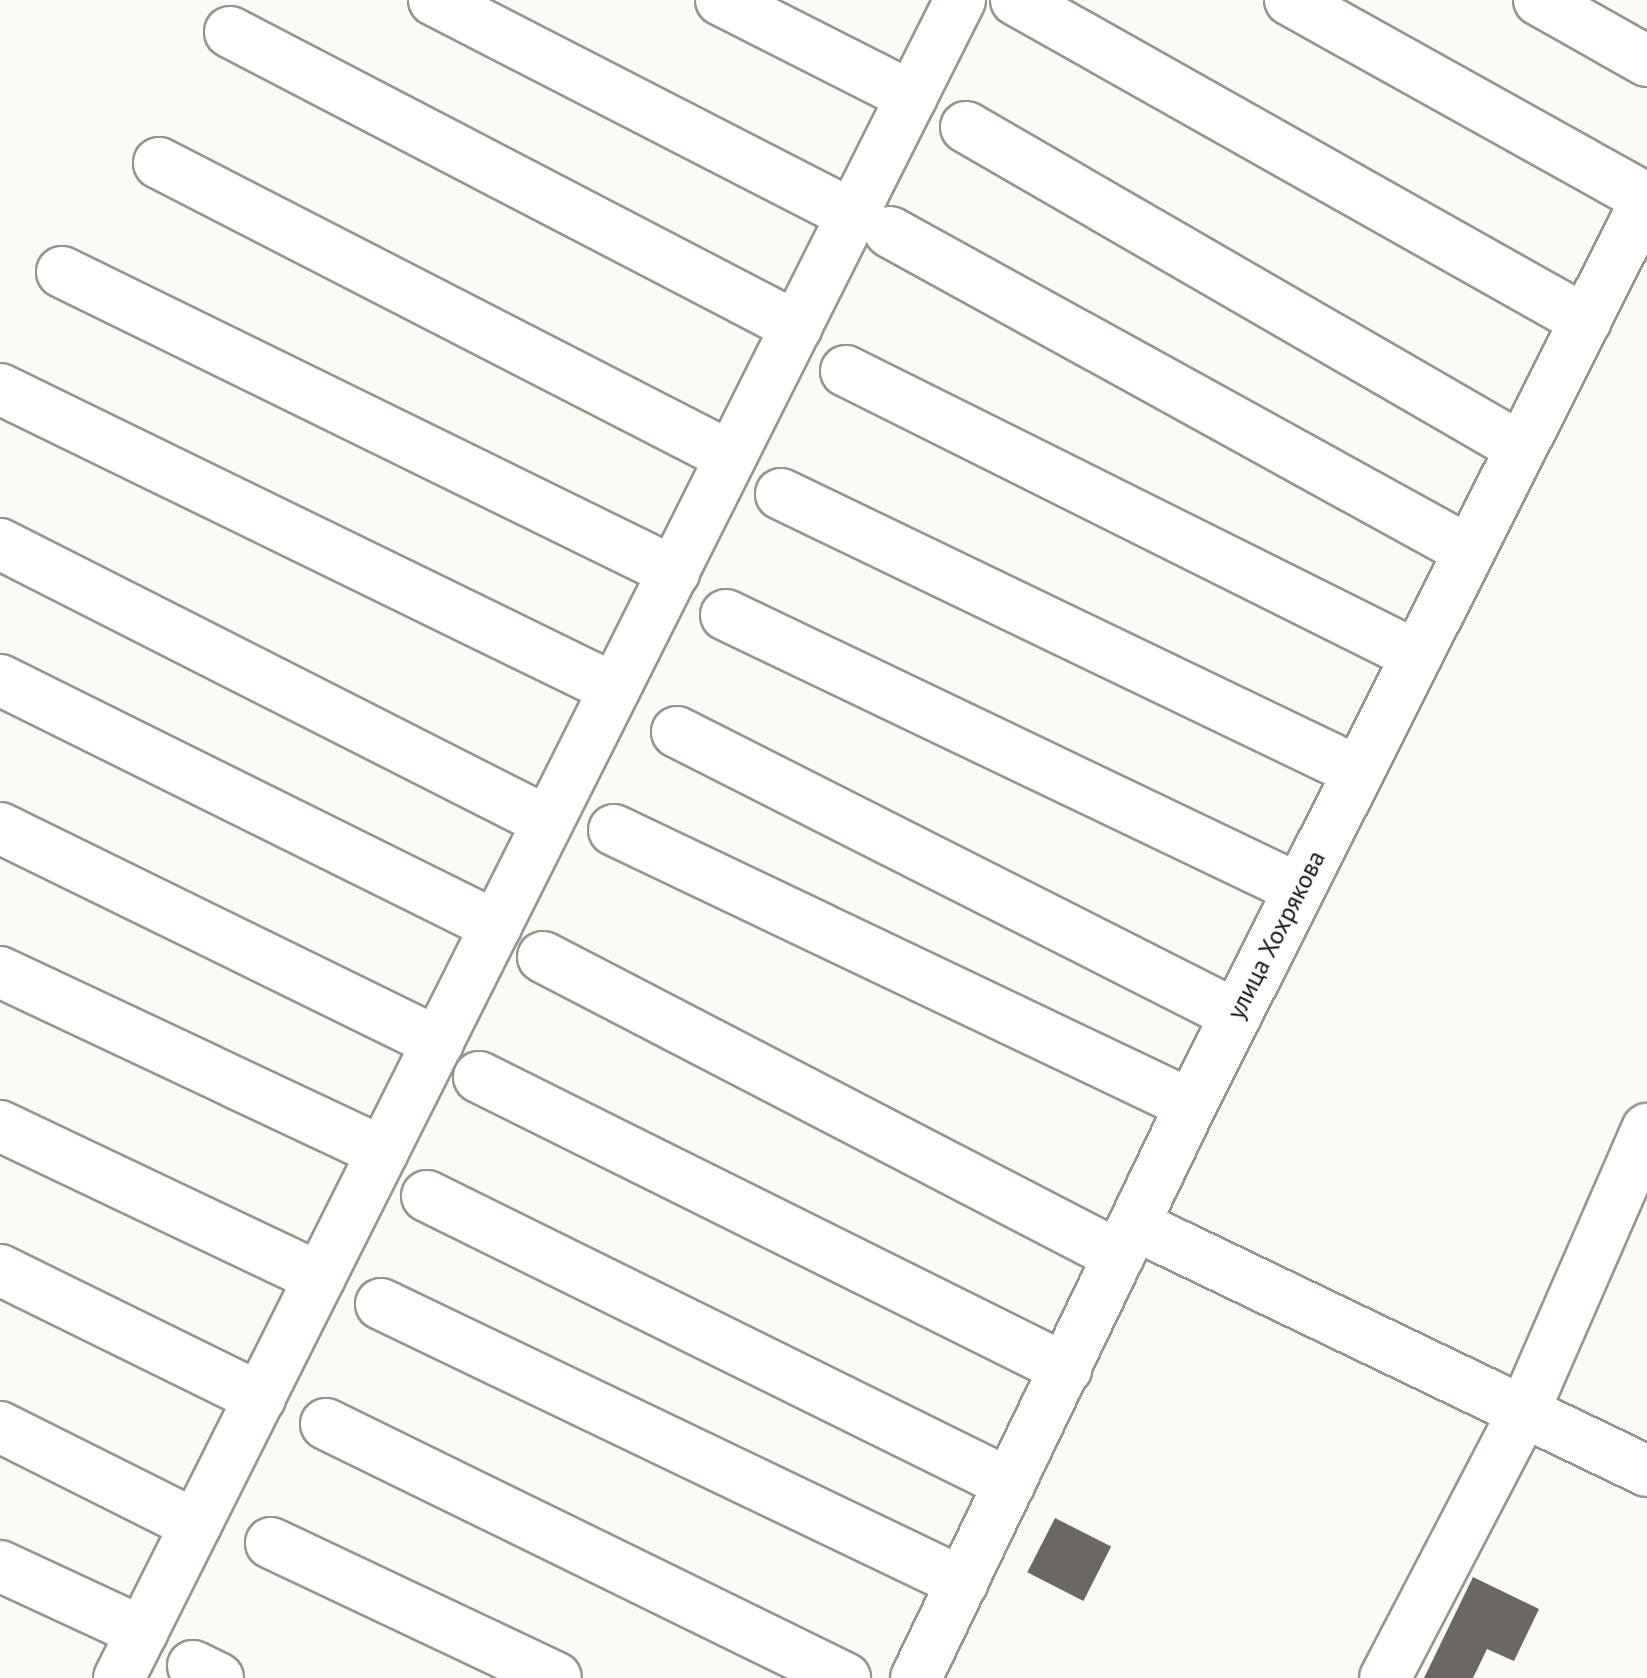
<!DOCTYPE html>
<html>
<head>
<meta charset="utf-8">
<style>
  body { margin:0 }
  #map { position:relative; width:1647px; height:1678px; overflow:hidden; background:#fcfaf5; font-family:"PT Sans",sans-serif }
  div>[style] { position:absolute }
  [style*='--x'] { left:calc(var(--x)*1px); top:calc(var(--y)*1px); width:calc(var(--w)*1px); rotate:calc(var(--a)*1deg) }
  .building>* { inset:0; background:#6a6764; transform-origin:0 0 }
  .roads { filter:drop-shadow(2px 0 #989591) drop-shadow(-2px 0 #989591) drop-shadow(0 2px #989591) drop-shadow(0 -2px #989591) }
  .minor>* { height:50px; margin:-25px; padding:0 25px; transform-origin:25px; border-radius:25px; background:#fff }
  span { translate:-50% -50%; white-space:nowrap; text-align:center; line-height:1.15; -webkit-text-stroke:8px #fff; paint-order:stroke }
  .street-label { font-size:25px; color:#141312 }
</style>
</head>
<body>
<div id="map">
  <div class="building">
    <i style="left:1055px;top:1518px;width:63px;height:61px;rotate:27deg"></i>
    <i style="clip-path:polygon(1473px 1577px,1539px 1609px,1514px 1661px,1487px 1649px,1473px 1678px,1424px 1678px)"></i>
  </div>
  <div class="roads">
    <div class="minor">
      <i style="--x:434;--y:0;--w:471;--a:27.2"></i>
      <i style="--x:721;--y:0;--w:214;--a:26.9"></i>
      <i style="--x:1016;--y:0;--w:654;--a:29.39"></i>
      <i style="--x:1290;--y:0;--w:409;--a:29.1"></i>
      <i style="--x:1539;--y:0;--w:124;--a:29.5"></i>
      <i style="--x:230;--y:32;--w:639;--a:27.49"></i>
      <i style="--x:966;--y:127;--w:641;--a:30.04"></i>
      <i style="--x:159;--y:163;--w:643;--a:27.2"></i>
      <i style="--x:890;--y:232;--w:661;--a:28.85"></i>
      <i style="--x:62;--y:272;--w:682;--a:26.11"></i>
      <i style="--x:846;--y:371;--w:638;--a:26.52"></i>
      <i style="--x:0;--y:389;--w:684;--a:26"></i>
      <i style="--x:781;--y:494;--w:641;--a:25.69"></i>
      <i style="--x:0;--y:544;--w:614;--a:26.9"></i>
      <i style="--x:726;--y:615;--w:635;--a:25.56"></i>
      <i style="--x:0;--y:680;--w:554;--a:26.38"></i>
      <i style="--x:677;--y:732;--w:627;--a:26.85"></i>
      <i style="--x:0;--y:828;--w:488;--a:26.1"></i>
      <i style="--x:614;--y:830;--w:639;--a:25.48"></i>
      <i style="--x:543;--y:957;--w:649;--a:27.43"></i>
      <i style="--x:0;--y:972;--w:423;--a:25.2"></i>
      <i style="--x:479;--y:1077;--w:656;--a:26.45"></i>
      <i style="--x:0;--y:1126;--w:354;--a:25.4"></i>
      <i style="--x:427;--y:1196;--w:650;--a:26.29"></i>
      <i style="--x:1135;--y:1225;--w:568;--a:25.66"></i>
      <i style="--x:0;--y:1270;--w:290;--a:26.2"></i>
      <i style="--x:381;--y:1304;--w:645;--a:25.61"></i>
      <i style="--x:326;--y:1424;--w:578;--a:26.08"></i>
      <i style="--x:0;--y:1427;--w:219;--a:26.6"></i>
      <i style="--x:271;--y:1543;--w:315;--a:25.3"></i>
      <i style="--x:0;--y:1566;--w:157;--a:24.9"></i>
      <i style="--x:193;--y:1666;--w:28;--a:26"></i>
      <i style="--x:119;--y:1678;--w:1877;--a:-63.38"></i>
      <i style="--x:916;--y:1678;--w:636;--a:-64.36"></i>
      <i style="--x:1191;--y:1105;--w:1015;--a:-63.31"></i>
      <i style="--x:1385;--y:1678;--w:301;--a:-62.5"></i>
      <i style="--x:1524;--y:1411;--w:308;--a:-66.4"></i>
    </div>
  </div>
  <div class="street-label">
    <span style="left:1276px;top:935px;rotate:-63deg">улица Хохрякова</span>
  </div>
</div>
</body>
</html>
